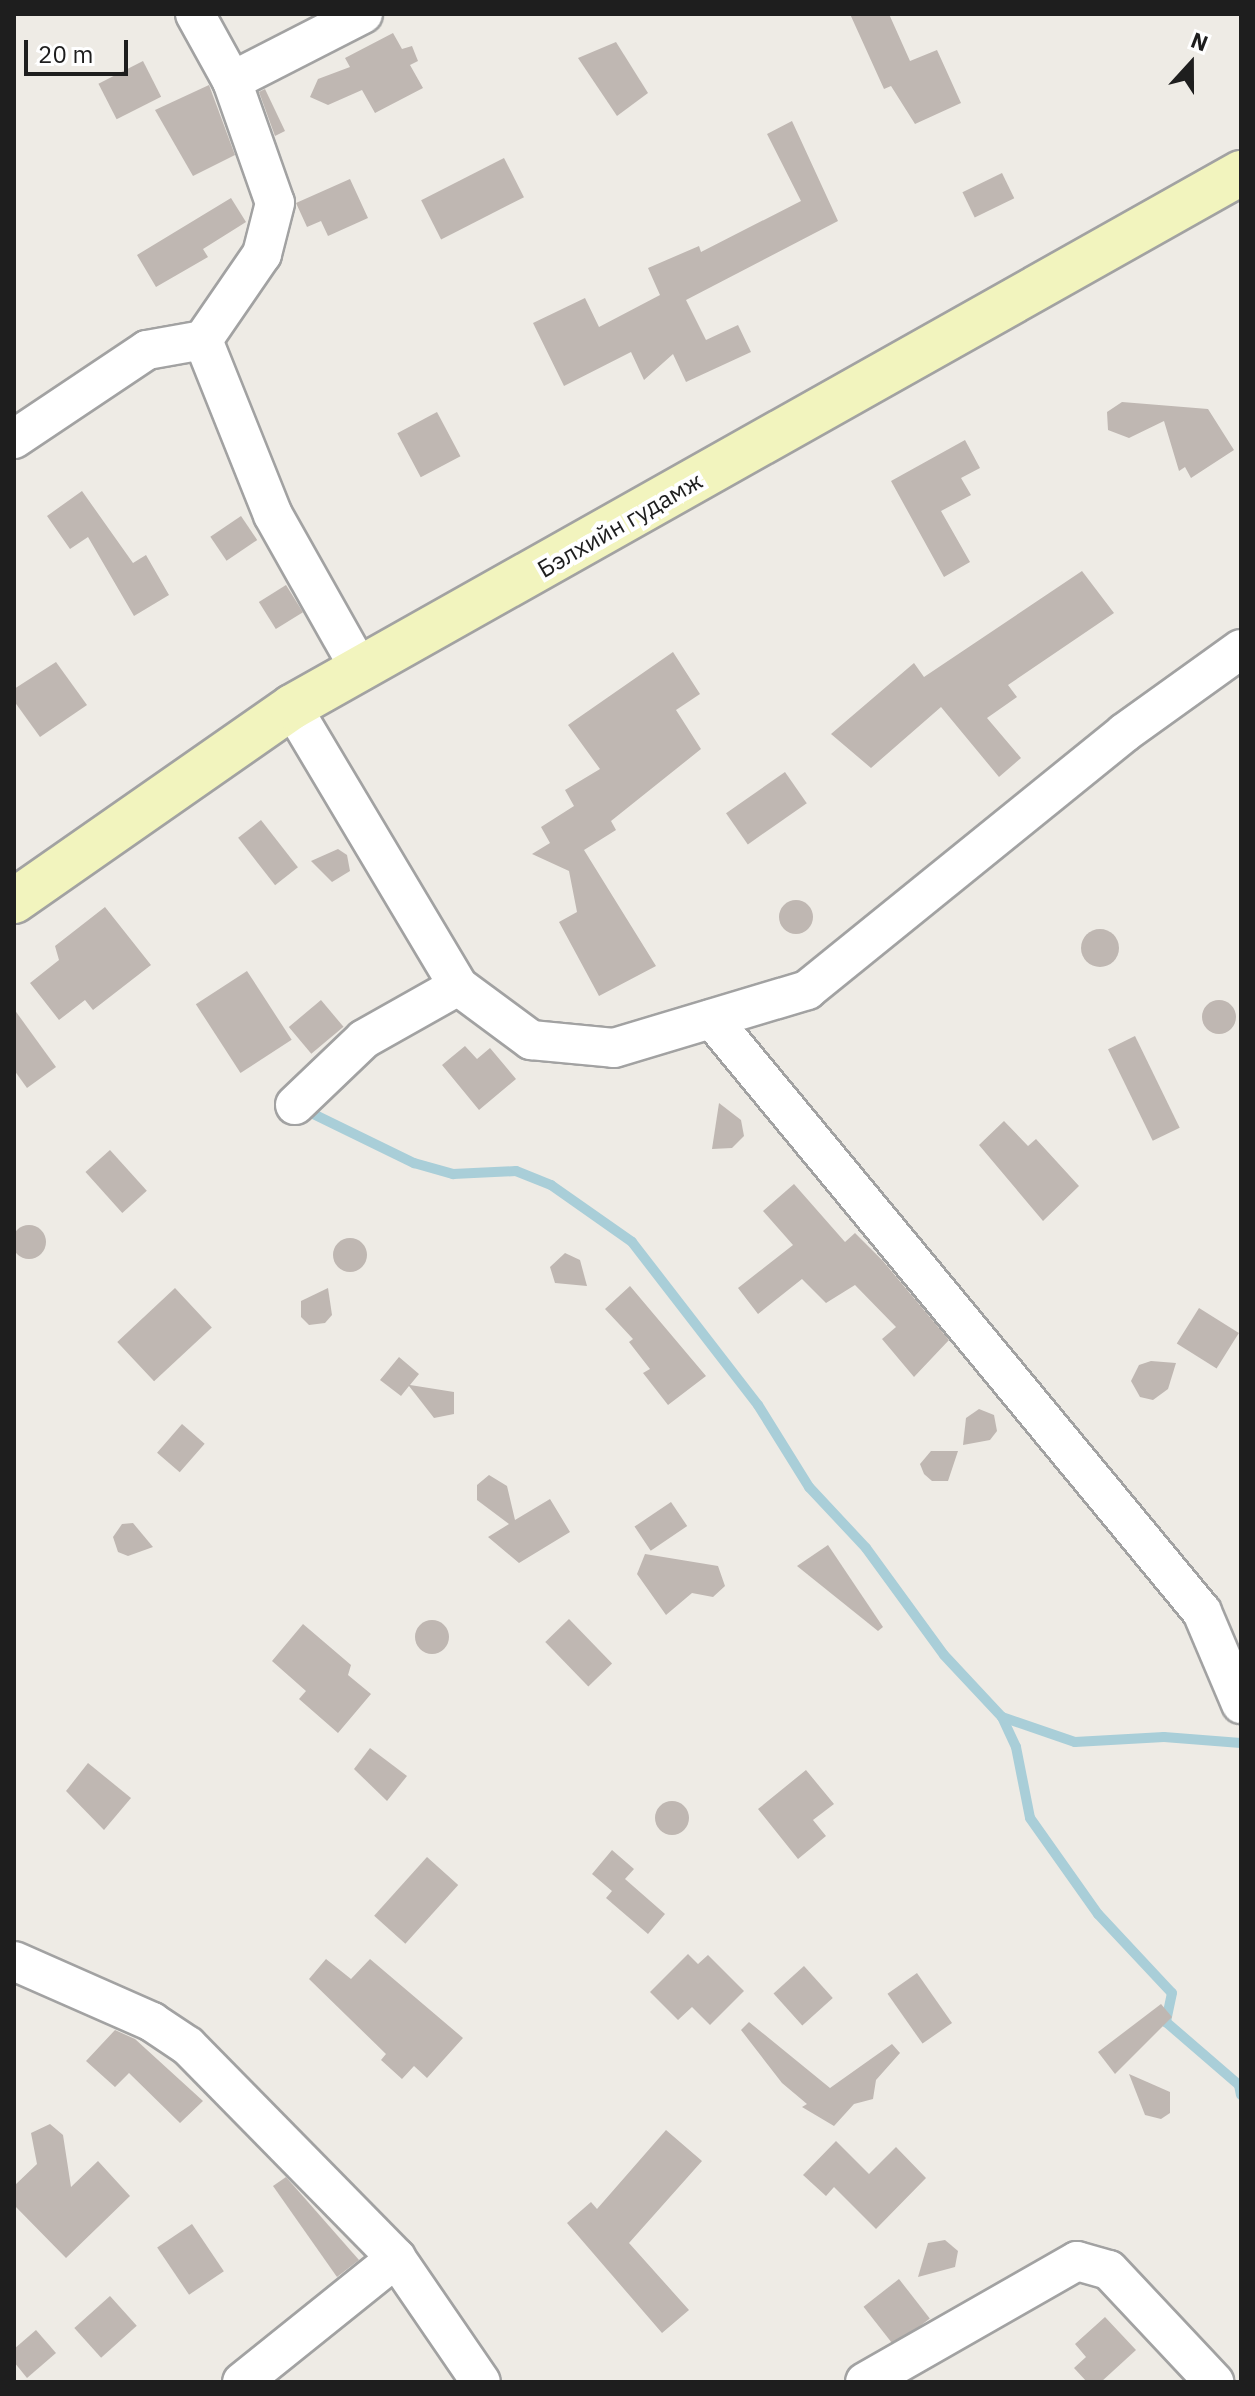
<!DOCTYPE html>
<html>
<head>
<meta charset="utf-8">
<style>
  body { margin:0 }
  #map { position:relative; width:1255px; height:2396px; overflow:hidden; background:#eeebe5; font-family:"IBM Plex Sans",sans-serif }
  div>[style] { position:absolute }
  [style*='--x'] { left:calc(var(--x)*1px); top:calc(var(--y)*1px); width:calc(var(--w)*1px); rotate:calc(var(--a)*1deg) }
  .stream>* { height:10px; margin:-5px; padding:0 5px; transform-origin:5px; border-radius:5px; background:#a9ced8 }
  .building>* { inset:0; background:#bfb7b2; transform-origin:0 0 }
  .round { border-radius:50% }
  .roads { filter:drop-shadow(2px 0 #a2a2a2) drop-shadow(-2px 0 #a2a2a2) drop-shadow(0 2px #a2a2a2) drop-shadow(0 -2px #a2a2a2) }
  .street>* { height:38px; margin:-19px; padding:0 19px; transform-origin:19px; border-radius:19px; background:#fff }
  .secondary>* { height:44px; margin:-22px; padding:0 22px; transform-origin:22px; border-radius:22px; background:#f2f4be }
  span { translate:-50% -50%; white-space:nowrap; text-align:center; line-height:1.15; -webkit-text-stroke:8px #fff; paint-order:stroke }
  .street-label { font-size:24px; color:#1e1e1e }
  .frame { position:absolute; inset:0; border:16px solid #1e1e1e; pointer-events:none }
  .north { position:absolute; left:1151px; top:24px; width:80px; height:80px; -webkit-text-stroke:6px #fff; paint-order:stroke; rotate:21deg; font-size:22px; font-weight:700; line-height:32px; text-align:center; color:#1e1e1e }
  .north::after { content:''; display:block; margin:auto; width:28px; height:36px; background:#1e1e1e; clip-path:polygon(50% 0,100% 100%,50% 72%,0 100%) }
  .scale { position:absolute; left:24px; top:40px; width:104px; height:36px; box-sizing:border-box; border:4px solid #1e1e1e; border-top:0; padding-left:10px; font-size:24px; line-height:28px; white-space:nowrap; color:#1e1e1e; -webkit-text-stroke:6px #fff; paint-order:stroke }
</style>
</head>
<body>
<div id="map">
  <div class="stream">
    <i style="--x:301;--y:1108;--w:126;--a:26"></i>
    <i style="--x:414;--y:1163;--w:41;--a:15.8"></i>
    <i style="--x:453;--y:1174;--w:63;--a:-2.7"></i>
    <i style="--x:516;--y:1171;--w:38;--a:22"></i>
    <i style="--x:551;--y:1185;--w:99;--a:35.1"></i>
    <i style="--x:632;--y:1242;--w:206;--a:52.3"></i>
    <i style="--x:758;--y:1405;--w:97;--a:58.1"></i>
    <i style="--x:809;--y:1487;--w:83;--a:46.9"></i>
    <i style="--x:866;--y:1548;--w:132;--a:53.9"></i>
    <i style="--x:944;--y:1655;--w:85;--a:46.9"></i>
    <i style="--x:1002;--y:1717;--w:33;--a:65"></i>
    <i style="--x:1016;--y:1747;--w:72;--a:78.8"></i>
    <i style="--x:1030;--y:1818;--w:118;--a:54.7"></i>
    <i style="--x:1098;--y:1914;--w:108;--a:46.9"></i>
    <i style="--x:1172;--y:1993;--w:30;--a:102"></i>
    <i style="--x:1166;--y:2022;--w:96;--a:40.8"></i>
    <i style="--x:1239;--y:2085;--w:10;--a:79"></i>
    <i style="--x:1002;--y:1717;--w:77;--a:18.9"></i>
    <i style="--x:1075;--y:1742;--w:89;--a:-3.2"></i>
    <i style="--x:1164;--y:1737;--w:77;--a:4.5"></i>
  </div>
  <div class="building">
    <i style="clip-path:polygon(850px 14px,889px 14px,910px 61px,937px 50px,961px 103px,915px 124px,891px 86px,884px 89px)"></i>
    <i style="clip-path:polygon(393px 33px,402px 49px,412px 46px,418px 61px,410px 65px,423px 88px,375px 113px,362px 90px,328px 105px,310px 97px,318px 79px,350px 67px,345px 58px)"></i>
    <i style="clip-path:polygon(616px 42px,648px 93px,617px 116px,578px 58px)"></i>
    <i style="left:143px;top:61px;width:40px;height:50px;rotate:63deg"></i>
    <i style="clip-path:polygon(209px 85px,235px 155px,193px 176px,155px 110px)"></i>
    <i style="clip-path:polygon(265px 89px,285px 131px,275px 136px,259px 92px)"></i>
    <i style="clip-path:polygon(792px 121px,838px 221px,686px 300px,706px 340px,738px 325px,751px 352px,686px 382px,673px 354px,644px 380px,631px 352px,564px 386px,533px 323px,585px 298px,599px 327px,660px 295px,648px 268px,699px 246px,701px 252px,801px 201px,767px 134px)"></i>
    <i style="left:504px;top:158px;width:44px;height:93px;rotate:63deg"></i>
    <i style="left:1002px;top:173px;width:28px;height:44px;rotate:64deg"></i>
    <i style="clip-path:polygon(350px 179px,368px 218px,328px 236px,321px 221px,307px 227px,296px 203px)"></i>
    <i style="clip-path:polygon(231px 198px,246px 222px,203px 249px,208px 257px,156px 287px,137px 255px)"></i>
    <i style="clip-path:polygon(1122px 402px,1208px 409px,1234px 450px,1191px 478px,1185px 467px,1179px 471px,1164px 421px,1129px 438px,1108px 430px,1107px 412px)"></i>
    <i style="left:437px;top:412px;width:50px;height:45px;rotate:62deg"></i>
    <i style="clip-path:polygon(965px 440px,980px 468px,961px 478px,971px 495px,941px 511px,970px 562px,944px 577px,891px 481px)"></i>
    <i style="clip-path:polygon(82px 491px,133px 563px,146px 555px,169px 595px,134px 616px,88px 537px,70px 549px,47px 516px)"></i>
    <i style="left:241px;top:516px;width:29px;height:37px;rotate:56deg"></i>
    <i style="clip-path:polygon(1082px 571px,1114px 613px,1008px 685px,1017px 697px,987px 718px,1021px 758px,999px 777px,941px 707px,871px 768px,831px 734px,914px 663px,924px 677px)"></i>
    <i style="left:286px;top:585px;width:32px;height:32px;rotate:58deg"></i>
    <i style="clip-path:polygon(673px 652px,700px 694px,676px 710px,701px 749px,611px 821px,616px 830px,584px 850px,656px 966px,599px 996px,559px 922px,577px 912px,569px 871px,532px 854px,550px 843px,541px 827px,574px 806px,565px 790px,600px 769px,568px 725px)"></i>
    <i style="clip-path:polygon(56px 662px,87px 705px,40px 737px,14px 701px,14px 689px)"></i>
    <i style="left:785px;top:772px;width:38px;height:72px;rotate:55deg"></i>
    <i style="left:261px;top:820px;width:60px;height:29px;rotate:52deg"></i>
    <i style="clip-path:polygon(338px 849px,347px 855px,350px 871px,332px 882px,311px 861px)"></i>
    <i class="round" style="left:779px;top:900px;width:34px;height:34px"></i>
    <i style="clip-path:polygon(105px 907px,151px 965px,93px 1010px,85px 1000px,59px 1020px,30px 983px,59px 960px,55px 946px)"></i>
    <i class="round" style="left:1081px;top:929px;width:38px;height:38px"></i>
    <i style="left:247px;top:971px;width:82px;height:61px;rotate:57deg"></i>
    <i style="left:321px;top:1000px;width:35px;height:42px;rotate:50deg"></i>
    <i class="round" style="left:1202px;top:1000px;width:34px;height:34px"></i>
    <i style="clip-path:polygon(14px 1009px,56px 1067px,27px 1088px,14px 1070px)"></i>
    <i style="left:1135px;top:1036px;width:102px;height:30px;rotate:64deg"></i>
    <i style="clip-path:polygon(465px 1046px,477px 1059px,490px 1048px,516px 1079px,479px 1110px,442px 1065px)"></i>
    <i style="clip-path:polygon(719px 1103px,741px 1120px,744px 1136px,732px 1148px,712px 1149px)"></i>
    <i style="clip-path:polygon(1004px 1121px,1028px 1146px,1036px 1139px,1079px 1186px,1043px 1221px,979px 1145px)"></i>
    <i style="left:110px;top:1150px;width:55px;height:33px;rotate:48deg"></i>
    <i style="clip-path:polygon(794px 1184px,845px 1242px,855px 1233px,883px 1261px,949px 1340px,914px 1377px,882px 1339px,896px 1327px,855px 1285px,826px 1303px,802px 1279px,758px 1314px,738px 1288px,793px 1245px,763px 1211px)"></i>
    <i class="round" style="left:12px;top:1225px;width:34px;height:34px"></i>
    <i class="round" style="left:333px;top:1238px;width:34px;height:34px"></i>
    <i style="clip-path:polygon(565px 1253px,580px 1260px,587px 1286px,555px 1283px,550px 1267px)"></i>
    <i style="clip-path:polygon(630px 1286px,706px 1376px,668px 1405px,643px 1373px,650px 1369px,629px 1342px,633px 1339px,605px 1309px)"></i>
    <i style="left:175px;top:1288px;width:54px;height:79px;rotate:47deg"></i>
    <i style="clip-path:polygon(328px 1288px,332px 1315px,325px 1323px,309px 1325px,301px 1317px,301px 1301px)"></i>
    <i style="left:1199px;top:1308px;width:47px;height:42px;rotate:32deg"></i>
    <i style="clip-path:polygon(399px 1357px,419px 1374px,410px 1385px,454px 1392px,454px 1414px,434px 1418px,409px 1386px,401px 1396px,380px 1380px)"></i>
    <i style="clip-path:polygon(1151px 1361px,1176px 1363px,1168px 1389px,1153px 1400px,1140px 1397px,1131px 1381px,1139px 1365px)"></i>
    <i style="clip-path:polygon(979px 1409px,994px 1415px,997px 1431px,990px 1440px,963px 1445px,966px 1418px)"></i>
    <i style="left:182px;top:1424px;width:30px;height:38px;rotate:41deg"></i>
    <i style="clip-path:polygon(931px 1451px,958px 1451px,948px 1481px,932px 1481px,924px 1474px,920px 1464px)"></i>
    <i style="clip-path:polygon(489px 1475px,507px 1486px,515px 1520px,550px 1499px,570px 1532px,519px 1563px,488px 1537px,509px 1524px,477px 1500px,477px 1485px)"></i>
    <i style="left:671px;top:1502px;width:29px;height:44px;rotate:56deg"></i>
    <i style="clip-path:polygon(133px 1523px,153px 1547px,128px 1556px,118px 1552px,113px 1537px,122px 1524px)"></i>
    <i style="clip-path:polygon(828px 1545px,883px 1627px,878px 1631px,797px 1566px)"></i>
    <i style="clip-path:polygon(645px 1554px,718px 1566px,725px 1586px,713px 1597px,692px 1593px,666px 1615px,637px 1574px)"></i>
    <i style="left:569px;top:1619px;width:62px;height:33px;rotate:46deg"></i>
    <i class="round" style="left:415px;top:1620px;width:34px;height:34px"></i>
    <i style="clip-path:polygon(303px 1624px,351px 1665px,348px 1675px,371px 1694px,338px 1733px,299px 1699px,306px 1691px,272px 1661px)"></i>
    <i style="clip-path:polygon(370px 1748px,407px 1776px,387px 1801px,354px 1769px)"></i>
    <i style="clip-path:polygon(88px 1763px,131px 1798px,104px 1830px,66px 1791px)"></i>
    <i style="clip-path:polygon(806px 1770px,834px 1804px,813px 1820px,826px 1836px,798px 1859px,758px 1809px)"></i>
    <i class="round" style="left:655px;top:1801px;width:34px;height:34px"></i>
    <i style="clip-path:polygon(612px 1850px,634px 1869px,625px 1879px,665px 1914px,648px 1934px,606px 1898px,612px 1891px,592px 1874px)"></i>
    <i style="left:427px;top:1857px;width:42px;height:79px;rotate:42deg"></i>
    <i style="clip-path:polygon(688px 1954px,698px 1964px,708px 1955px,744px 1991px,710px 2025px,692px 2007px,678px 2020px,650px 1992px)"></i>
    <i style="clip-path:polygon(326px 1959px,351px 1979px,370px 1959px,463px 2038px,427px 2078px,414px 2066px,402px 2079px,381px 2060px,386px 2054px,309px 1979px)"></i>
    <i style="left:804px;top:1966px;width:43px;height:41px;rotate:48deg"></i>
    <i style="left:917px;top:1973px;width:61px;height:36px;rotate:55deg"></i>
    <i style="clip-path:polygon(1161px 2004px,1172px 2017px,1115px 2074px,1098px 2052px)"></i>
    <i style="clip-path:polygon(749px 2022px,830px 2088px,892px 2044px,900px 2053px,876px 2080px,873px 2099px,854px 2104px,834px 2126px,802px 2107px,807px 2104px,782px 2083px,741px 2030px)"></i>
    <i style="clip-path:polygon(115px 2030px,135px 2039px,203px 2101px,180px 2123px,129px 2073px,115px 2087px,86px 2061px)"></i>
    <i style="clip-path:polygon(1129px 2074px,1170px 2092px,1170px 2113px,1161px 2119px,1145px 2115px)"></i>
    <i style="clip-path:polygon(50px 2124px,63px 2135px,71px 2187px,98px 2161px,130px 2196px,66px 2258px,14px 2205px,14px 2186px,37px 2164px,31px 2133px)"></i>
    <i style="clip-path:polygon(666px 2130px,702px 2161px,629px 2243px,689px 2310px,662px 2333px,567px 2223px,591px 2202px,597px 2209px)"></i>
    <i style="clip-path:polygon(836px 2141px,869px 2174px,896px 2147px,926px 2178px,876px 2229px,834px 2187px,826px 2196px,803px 2175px)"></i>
    <i style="clip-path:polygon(286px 2177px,359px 2260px,337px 2277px,273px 2186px)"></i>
    <i style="left:192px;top:2224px;width:57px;height:42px;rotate:56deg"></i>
    <i style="clip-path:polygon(945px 2240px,958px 2251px,955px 2267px,918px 2277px,928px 2243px)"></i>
    <i style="left:899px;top:2279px;width:50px;height:45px;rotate:52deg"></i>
    <i style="left:110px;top:2296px;width:40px;height:48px;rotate:48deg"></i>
    <i style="clip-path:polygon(1105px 2317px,1136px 2350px,1101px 2382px,1087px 2382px,1074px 2368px,1086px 2357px,1075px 2344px)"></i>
    <i style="clip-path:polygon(36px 2330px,56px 2353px,27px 2378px,14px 2362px,14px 2349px)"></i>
  </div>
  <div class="roads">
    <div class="street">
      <i style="--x:195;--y:14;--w:77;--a:61.1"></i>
      <i style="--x:232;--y:81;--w:129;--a:70.6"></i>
      <i style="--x:275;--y:203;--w:53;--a:104.3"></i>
      <i style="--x:262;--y:254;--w:104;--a:124.5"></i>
      <i style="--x:203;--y:340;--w:188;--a:68.2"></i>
      <i style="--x:273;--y:515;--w:179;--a:60.6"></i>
      <i style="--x:232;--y:81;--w:147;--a:-27.1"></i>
      <i style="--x:14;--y:439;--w:160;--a:-33.8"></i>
      <i style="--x:147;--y:350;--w:57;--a:-10.1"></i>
      <i style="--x:292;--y:707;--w:325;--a:59.2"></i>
      <i style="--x:712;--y:1019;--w:769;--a:50.43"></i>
      <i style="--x:1202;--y:1612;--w:100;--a:67"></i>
      <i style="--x:295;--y:1105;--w:95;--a:-43.7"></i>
      <i style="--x:364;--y:1039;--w:108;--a:-29.4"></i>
      <i style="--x:458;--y:986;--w:91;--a:36.5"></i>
      <i style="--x:531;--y:1040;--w:83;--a:5.5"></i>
      <i style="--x:614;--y:1048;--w:202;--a:-16.7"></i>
      <i style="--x:807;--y:990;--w:408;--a:-39"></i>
      <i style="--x:1124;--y:733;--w:144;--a:-35.7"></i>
      <i style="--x:14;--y:1961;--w:151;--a:23.8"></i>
      <i style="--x:152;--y:2022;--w:43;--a:33.7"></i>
      <i style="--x:188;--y:2046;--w:297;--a:45.5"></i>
      <i style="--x:396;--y:2258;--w:150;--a:55.6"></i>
      <i style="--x:242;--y:2382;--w:198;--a:-38.8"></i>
      <i style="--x:865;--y:2382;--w:244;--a:-29.7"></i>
      <i style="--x:1077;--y:2261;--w:33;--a:16"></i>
      <i style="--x:1109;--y:2270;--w:154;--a:46.8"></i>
    </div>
    <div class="secondary">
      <i style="--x:14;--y:901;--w:339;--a:-34.9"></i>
      <i style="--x:292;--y:707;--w:1089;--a:-29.37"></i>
    </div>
  </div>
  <div class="street-label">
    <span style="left:620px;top:525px;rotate:-30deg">Бэлхийн гудамж</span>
  </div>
  <div class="frame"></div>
  <div class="north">N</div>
  <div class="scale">20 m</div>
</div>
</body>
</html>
